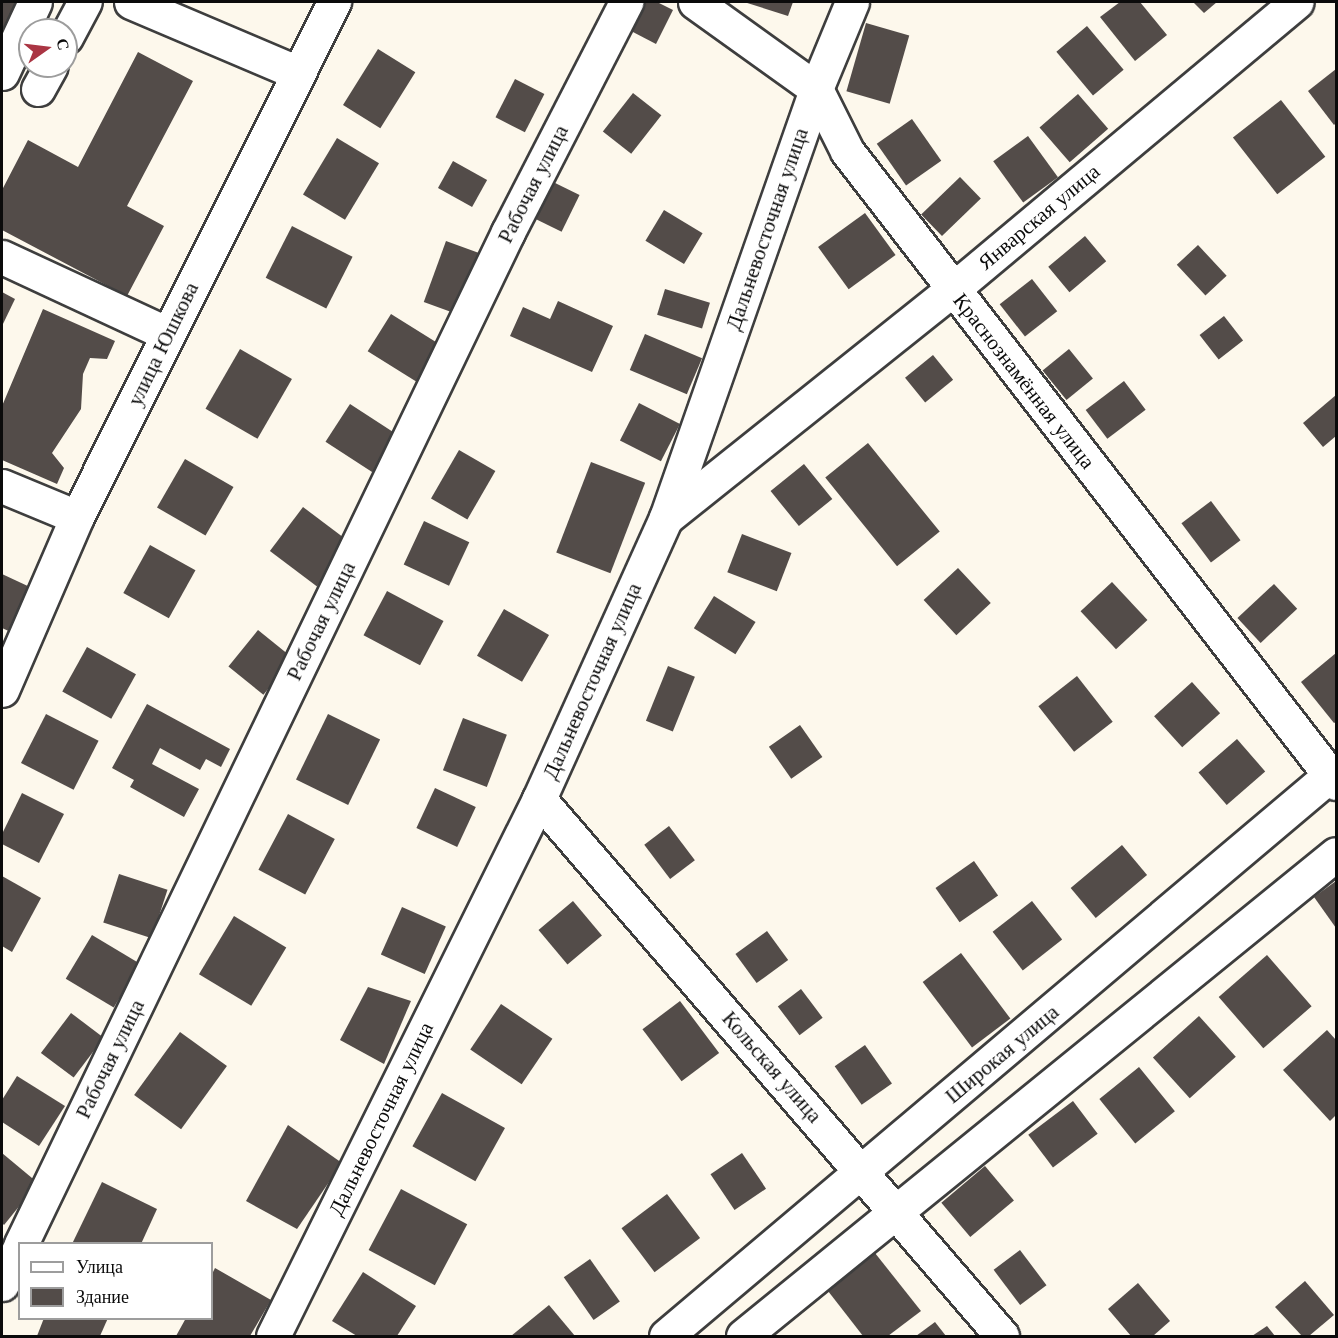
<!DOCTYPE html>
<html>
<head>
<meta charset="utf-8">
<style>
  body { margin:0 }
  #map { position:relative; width:1338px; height:1338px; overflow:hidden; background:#fdf8ec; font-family:"Libre Baskerville",serif }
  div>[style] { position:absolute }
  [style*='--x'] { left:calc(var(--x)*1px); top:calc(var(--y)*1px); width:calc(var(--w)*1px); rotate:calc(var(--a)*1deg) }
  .building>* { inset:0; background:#534c49; transform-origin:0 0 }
  .roads { filter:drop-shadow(2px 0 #3e3e3e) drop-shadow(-2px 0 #3e3e3e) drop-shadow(0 2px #3e3e3e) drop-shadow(0 -2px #3e3e3e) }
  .minor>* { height:33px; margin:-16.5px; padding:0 16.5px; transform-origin:16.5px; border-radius:16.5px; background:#fff }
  span { translate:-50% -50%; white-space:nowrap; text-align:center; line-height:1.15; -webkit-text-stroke:6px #fff; paint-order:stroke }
  .street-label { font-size:21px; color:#0b0b0b }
  .frame { position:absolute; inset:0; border:3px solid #0b0b0b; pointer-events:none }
  .legend { position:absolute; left:18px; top:1242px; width:195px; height:78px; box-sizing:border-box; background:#fff; border:2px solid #9d9d9d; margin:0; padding:8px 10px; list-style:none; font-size:18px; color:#0b0b0b }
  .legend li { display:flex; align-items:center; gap:12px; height:30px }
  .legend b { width:30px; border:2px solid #9d9d9d }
  .north { position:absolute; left:18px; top:18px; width:60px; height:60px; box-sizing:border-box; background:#fff; border:2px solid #9d9d9d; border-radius:50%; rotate:76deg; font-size:16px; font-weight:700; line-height:24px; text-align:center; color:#0b0b0b }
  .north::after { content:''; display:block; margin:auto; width:21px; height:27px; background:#aa3543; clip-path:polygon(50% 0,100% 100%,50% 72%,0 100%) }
</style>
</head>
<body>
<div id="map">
  <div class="building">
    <i style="clip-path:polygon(2px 2px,24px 2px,2px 47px)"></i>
    <i style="clip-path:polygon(645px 2px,657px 2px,673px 10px,656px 44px,631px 31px)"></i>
    <i style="clip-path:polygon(744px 2px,793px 2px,788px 16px)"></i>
    <i style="clip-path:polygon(1120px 2px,1140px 2px,1167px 35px,1135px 61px,1100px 17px)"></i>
    <i style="clip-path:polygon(1193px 2px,1217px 2px,1204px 13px)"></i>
    <i style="left:866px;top:23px;width:45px;height:71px;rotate:16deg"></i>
    <i style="left:1087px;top:26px;width:57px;height:40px;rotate:50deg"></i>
    <i style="left:378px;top:49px;width:44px;height:66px;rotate:32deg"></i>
    <i style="clip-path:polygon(138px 52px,193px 81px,127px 206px,164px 226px,127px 296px,2px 230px,2px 190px,28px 140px,78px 167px)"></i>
    <i style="clip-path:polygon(1336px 69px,1336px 123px,1334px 125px,1308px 91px)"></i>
    <i style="left:515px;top:79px;width:33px;height:43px;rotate:27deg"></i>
    <i style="left:633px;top:93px;width:36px;height:49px;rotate:38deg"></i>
    <i style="left:1078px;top:94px;width:46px;height:51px;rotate:49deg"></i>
    <i style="left:1281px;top:100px;width:72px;height:61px;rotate:52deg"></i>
    <i style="left:912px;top:119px;width:51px;height:43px;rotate:55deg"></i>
    <i style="left:1028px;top:136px;width:51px;height:43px;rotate:54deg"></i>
    <i style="left:337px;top:138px;width:49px;height:66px;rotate:31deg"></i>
    <i style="left:453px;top:161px;width:39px;height:31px;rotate:29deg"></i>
    <i style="left:960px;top:177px;width:30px;height:54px;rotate:46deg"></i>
    <i style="left:549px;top:180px;width:34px;height:41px;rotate:26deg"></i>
    <i style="left:664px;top:210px;width:45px;height:36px;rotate:31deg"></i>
    <i style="left:865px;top:213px;width:52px;height:58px;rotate:54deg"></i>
    <i style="left:292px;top:226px;width:68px;height:58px;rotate:27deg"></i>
    <i style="left:1085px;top:236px;width:33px;height:48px;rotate:50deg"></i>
    <i style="left:446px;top:241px;width:41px;height:65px;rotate:20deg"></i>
    <i style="left:1198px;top:245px;width:42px;height:29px;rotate:47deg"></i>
    <i style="left:1032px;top:279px;width:41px;height:41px;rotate:52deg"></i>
    <i style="left:665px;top:289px;width:47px;height:27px;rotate:17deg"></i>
    <i style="clip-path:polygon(2px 292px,15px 299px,2px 326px)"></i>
    <i style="clip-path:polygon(558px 301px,613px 326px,592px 372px,510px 336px,523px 307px,550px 319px)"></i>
    <i style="clip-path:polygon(43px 309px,115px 341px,107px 359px,90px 358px,83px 374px,81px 409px,52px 453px,64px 468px,57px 484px,2px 460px,2px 406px)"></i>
    <i style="left:391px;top:314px;width:60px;height:44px;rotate:32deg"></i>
    <i style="left:1224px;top:316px;width:31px;height:31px;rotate:52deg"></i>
    <i style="left:645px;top:334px;width:62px;height:39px;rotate:23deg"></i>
    <i style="left:240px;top:349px;width:60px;height:69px;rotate:30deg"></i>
    <i style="left:1069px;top:349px;width:38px;height:34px;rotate:51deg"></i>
    <i style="left:933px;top:355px;width:32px;height:36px;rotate:51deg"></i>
    <i style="left:1124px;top:381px;width:36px;height:48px;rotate:53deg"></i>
    <i style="clip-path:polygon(1336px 395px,1336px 436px,1323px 447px,1303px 423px)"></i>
    <i style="left:639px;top:403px;width:46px;height:42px;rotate:27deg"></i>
    <i style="left:350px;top:404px;width:56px;height:45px;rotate:33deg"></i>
    <i style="left:868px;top:443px;width:114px;height:55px;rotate:51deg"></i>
    <i style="left:459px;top:450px;width:42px;height:56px;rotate:30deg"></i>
    <i style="left:185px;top:459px;width:56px;height:56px;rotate:30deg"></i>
    <i style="left:591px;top:462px;width:58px;height:97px;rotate:21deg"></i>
    <i style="left:804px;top:464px;width:45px;height:43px;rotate:51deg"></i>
    <i style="left:1211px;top:501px;width:49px;height:37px;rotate:53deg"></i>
    <i style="left:303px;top:507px;width:59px;height:55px;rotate:37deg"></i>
    <i style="left:424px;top:521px;width:50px;height:48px;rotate:25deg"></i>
    <i style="left:742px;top:534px;width:53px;height:41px;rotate:21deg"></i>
    <i style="left:150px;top:545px;width:52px;height:55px;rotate:29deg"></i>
    <i style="left:958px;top:568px;width:48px;height:47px;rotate:47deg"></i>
    <i style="clip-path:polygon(2px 574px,32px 588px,13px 633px,2px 628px)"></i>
    <i style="left:1112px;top:582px;width:52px;height:43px;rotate:47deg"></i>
    <i style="left:1274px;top:584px;width:34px;height:50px;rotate:47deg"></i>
    <i style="left:387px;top:591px;width:64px;height:50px;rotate:28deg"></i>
    <i style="left:714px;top:596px;width:49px;height:38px;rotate:32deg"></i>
    <i style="left:504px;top:609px;width:52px;height:54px;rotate:30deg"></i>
    <i style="left:258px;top:630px;width:45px;height:47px;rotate:39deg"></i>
    <i style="left:87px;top:647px;width:56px;height:51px;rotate:29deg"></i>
    <i style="clip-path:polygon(1336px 653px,1336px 722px,1334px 723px,1301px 682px)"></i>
    <i style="left:668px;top:666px;width:29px;height:59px;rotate:22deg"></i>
    <i style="left:1077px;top:676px;width:58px;height:49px;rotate:52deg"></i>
    <i style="left:1192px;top:682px;width:42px;height:51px;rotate:48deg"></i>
    <i style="clip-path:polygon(147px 704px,230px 749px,221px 767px,206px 759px,200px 770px,160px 748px,152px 764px,199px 789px,184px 817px,130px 787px,134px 780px,112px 768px)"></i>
    <i style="left:46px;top:714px;width:59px;height:55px;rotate:27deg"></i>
    <i style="left:328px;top:714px;width:58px;height:73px;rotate:26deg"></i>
    <i style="left:463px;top:718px;width:47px;height:56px;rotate:21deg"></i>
    <i style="left:800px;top:725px;width:39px;height:38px;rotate:55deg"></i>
    <i style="left:1237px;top:739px;width:43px;height:51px;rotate:49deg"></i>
    <i style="left:435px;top:788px;width:45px;height:44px;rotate:25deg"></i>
    <i style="clip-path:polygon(22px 793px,64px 814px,39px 863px,2px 844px,2px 834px)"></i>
    <i style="left:288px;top:814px;width:53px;height:63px;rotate:28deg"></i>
    <i style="left:669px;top:826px;width:43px;height:31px;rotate:53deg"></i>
    <i style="left:1122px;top:845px;width:39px;height:67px;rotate:50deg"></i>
    <i style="left:974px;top:861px;width:42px;height:47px;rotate:55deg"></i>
    <i style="left:119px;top:874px;width:51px;height:51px;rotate:18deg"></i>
    <i style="clip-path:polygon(2px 876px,41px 898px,12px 952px,2px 946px)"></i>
    <i style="clip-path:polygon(1336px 881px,1336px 928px,1314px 897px)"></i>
    <i style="left:573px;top:901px;width:45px;height:45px;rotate:50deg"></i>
    <i style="left:1032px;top:901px;width:49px;height:50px;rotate:52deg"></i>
    <i style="left:402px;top:907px;width:48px;height:52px;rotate:24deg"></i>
    <i style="left:234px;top:916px;width:61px;height:68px;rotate:31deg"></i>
    <i style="left:767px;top:931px;width:36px;height:39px;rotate:54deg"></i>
    <i style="left:92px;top:935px;width:56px;height:51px;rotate:31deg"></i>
    <i style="left:961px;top:953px;width:82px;height:48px;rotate:53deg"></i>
    <i style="left:1267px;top:955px;width:68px;height:64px;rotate:49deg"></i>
    <i style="clip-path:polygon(368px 987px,411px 1001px,384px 1064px,340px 1040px)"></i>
    <i style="left:801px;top:989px;width:36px;height:29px;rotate:53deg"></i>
    <i style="left:680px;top:1001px;width:65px;height:47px;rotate:53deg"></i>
    <i style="left:501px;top:1004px;width:62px;height:55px;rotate:34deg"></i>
    <i style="left:71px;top:1013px;width:41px;height:50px;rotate:37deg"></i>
    <i style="left:1199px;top:1016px;width:55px;height:62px;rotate:48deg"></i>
    <i style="clip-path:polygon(1327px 1030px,1336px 1040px,1336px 1115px,1330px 1121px,1283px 1070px)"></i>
    <i style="left:180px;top:1032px;width:58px;height:78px;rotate:36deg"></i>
    <i style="left:865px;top:1045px;width:47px;height:37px;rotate:55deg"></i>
    <i style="left:1139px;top:1067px;width:57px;height:51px;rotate:51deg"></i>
    <i style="clip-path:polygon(17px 1076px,65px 1106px,39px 1146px,2px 1122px,2px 1100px)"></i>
    <i style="left:442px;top:1093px;width:72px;height:61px;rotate:29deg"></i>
    <i style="left:1073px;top:1101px;width:41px;height:56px;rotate:53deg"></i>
    <i style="clip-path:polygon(288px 1125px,342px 1163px,297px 1229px,246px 1201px)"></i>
    <i style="clip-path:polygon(2px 1153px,38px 1183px,4px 1225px,2px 1223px)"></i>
    <i style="left:742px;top:1153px;width:43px;height:38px;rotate:56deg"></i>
    <i style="left:985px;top:1166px;width:45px;height:57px;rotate:50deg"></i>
    <i style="clip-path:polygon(102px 1182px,157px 1209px,141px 1244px,72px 1244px)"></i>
    <i style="left:401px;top:1189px;width:75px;height:69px;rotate:28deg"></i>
    <i style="left:667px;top:1194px;width:55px;height:57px;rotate:53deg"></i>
    <i style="left:1020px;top:1250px;width:44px;height:33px;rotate:53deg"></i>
    <i style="clip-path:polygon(875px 1253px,921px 1311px,888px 1336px,863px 1336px,828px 1291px)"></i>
    <i style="left:590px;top:1259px;width:52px;height:32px;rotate:55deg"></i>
    <i style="clip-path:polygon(215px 1268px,271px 1300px,250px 1336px,176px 1336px,186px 1318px,212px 1318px,212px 1274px)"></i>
    <i style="clip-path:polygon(363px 1272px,416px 1306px,397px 1336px,357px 1336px,332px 1321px)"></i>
    <i style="clip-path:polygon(1305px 1281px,1334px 1315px,1309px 1336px,1302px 1336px,1275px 1307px)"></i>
    <i style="clip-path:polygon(1138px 1283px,1170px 1321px,1153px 1336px,1131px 1336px,1108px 1309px)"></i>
    <i style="clip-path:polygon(549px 1305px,575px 1336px,511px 1336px)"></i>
    <i style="clip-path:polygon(44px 1318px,108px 1318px,100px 1336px,37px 1336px)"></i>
    <i style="clip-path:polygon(935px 1322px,946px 1336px,916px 1336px)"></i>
    <i style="clip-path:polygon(1267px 1326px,1275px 1336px,1252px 1336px)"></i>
  </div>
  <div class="roads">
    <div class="minor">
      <i style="--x:131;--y:2;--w:179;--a:23"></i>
      <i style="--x:695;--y:2;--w:149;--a:35.7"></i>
      <i style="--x:816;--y:89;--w:69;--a:63.4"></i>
      <i style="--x:847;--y:151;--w:799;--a:52.27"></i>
      <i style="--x:66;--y:37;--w:40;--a:-62"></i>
      <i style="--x:2;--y:73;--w:78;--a:-65.1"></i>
      <i style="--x:38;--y:89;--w:26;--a:-61"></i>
      <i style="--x:2;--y:257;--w:183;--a:24.9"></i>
      <i style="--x:2;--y:486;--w:81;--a:22.5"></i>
      <i style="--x:666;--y:518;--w:366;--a:-38.6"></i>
      <i style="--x:952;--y:290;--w:449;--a:-39.9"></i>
      <i style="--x:2;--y:690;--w:189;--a:-66.6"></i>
      <i style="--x:77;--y:517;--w:576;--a:-63.48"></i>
      <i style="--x:539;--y:799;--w:709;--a:49.23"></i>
      <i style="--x:21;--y:1244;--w:1123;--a:-64.3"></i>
      <i style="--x:508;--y:232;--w:259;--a:-62.8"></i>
      <i style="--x:2;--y:1284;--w:41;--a:-64.1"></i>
      <i style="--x:273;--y:1336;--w:599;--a:-63.65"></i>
      <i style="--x:539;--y:799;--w:308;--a:-65.7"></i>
      <i style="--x:666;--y:518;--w:454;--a:-70.7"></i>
      <i style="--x:816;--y:89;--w:94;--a:-67.5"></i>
      <i style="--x:666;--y:1336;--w:877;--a:-40.19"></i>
      <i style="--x:743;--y:1336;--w:764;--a:-39.1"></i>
    </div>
  </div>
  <div class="street-label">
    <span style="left:533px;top:184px;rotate:-63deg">Рабочая улица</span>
    <span style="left:1039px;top:217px;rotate:-40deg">Январская улица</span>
    <span style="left:767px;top:229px;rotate:-71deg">Дальневосточная улица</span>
    <span style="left:163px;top:344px;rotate:-64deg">улица Юшкова</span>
    <span style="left:1024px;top:381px;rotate:52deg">Краснознамённая улица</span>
    <span style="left:321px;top:621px;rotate:-64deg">Рабочая улица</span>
    <span style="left:592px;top:681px;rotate:-66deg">Дальневосточная улица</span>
    <span style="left:1002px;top:1054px;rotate:-40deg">Широкая улица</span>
    <span style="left:110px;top:1059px;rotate:-64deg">Рабочая улица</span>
    <span style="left:772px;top:1067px;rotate:49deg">Кольская улица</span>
    <span style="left:381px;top:1119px;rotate:-64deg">Дальневосточная улица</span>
  </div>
  <div class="frame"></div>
  <ul class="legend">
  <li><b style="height:8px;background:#fff"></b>Улица</li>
  <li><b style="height:16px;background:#534c49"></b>Здание</li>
  </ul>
  <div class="north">С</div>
</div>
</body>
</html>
